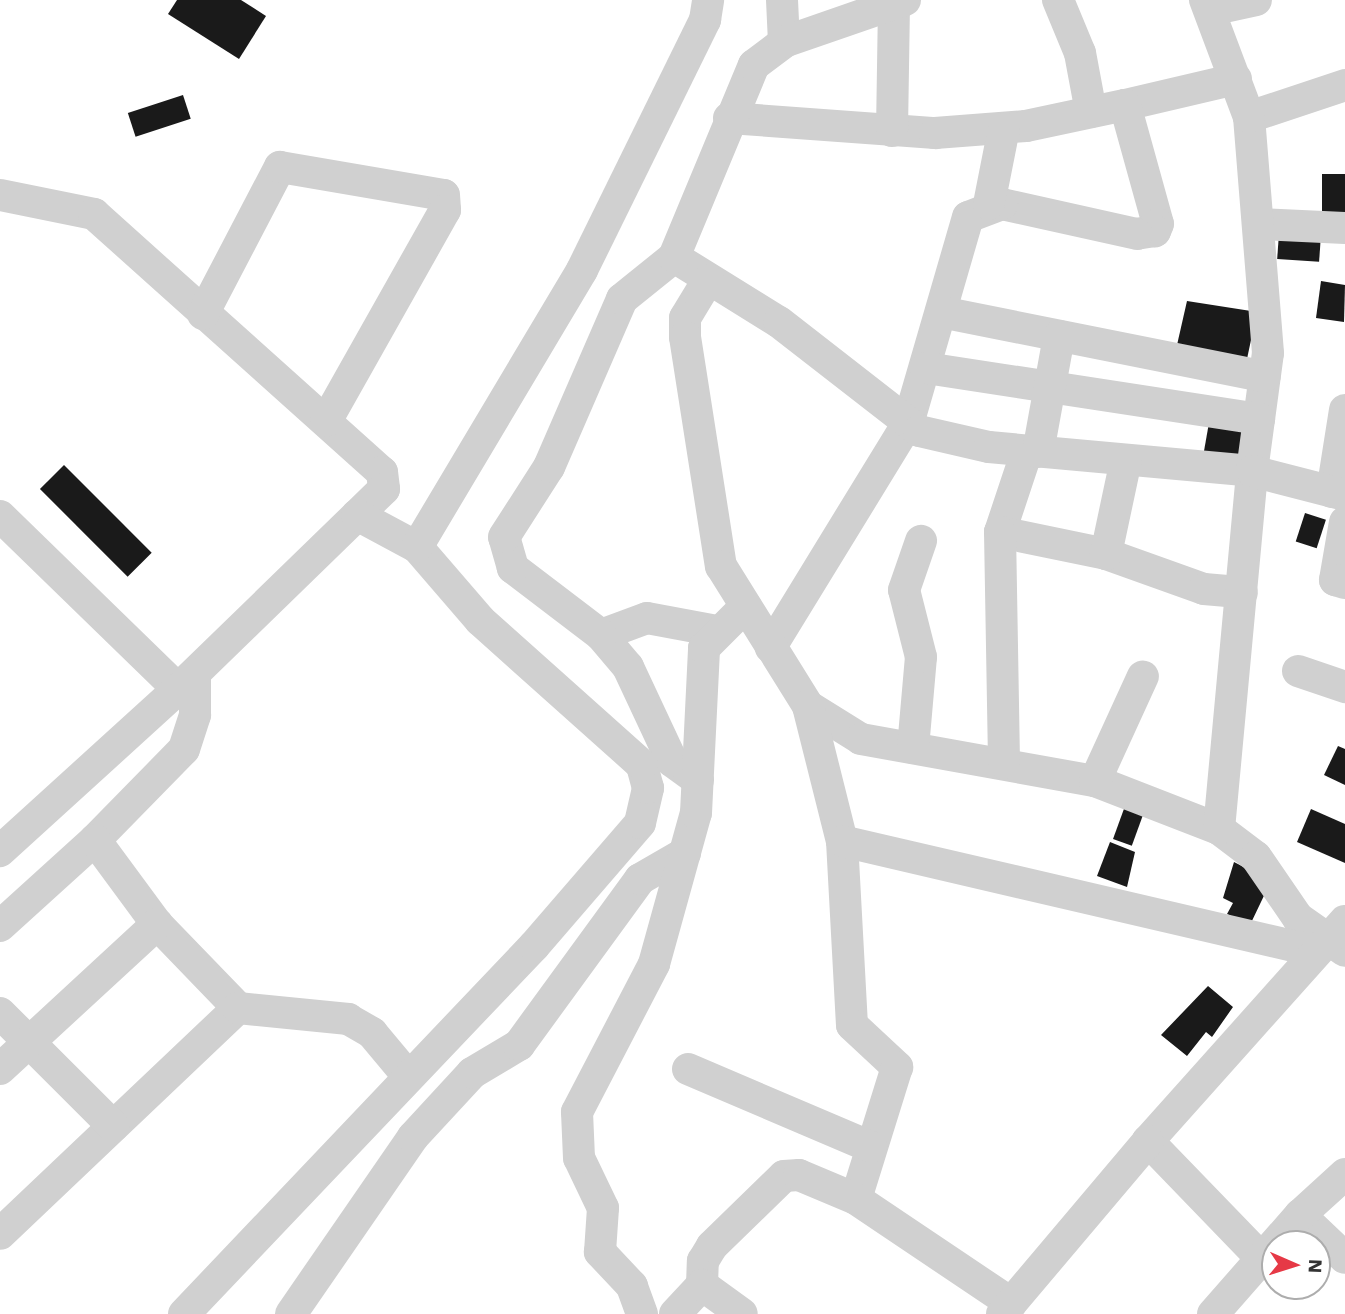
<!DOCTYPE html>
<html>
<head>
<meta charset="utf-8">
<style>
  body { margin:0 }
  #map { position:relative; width:1345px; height:1314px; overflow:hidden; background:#fff; font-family:"Work Sans",sans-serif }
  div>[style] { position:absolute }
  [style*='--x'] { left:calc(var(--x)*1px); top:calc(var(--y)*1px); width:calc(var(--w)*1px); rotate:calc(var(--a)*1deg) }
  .building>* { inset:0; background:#1a1a1a; transform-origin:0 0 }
  .minor>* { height:32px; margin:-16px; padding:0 16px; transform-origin:16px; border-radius:16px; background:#d0d0d0 }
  span { translate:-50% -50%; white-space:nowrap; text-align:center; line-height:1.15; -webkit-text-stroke:7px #fff; paint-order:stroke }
  .north { position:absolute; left:1261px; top:1230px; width:70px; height:70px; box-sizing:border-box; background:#fff; border:2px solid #adadad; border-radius:50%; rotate:93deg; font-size:19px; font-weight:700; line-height:28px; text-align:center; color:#333 }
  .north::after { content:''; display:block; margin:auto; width:24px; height:32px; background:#e63946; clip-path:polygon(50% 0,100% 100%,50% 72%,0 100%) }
</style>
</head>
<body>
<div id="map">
  <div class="building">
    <i style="clip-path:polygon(177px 0,241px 0,266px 16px,239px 59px,168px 14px)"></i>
    <i style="left:183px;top:95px;width:25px;height:58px;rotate:72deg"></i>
    <i style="left:1345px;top:174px;width:42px;height:23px;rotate:90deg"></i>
    <i style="left:1279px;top:233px;width:42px;height:26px;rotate:4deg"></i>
    <i style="clip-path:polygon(1321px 281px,1345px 285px,1344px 322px,1316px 318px)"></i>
    <i style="clip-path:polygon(1187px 301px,1251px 311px,1256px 316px,1247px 359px,1177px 345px)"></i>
    <i style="left:1210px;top:417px;width:36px;height:39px;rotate:10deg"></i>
    <i style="left:64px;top:465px;width:124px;height:34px;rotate:45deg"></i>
    <i style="left:1305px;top:513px;width:22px;height:30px;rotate:18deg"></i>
    <i style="clip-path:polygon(1338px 746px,1345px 749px,1345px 785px,1324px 775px)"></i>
    <i style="left:1125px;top:806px;width:20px;height:35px;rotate:20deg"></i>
    <i style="clip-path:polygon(1311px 809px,1345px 824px,1345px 863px,1297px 842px)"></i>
    <i style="clip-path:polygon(1110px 842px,1135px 852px,1127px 887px,1097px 876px)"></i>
    <i style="clip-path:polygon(1234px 862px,1271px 881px,1250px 925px,1227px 914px,1233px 903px,1223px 898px)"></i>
    <i style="clip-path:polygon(1208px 986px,1233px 1007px,1212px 1037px,1206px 1032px,1187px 1056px,1161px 1035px)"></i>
  </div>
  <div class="minor">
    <i style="--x:782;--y:0;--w:42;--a:87.3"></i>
    <i style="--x:1058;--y:0;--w:57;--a:67.5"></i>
    <i style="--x:1080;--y:53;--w:60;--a:79.4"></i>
    <i style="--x:1211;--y:10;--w:46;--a:-12.5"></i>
    <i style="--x:1125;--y:105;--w:114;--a:-13.2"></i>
    <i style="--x:1249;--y:117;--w:101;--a:-18.4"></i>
    <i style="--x:729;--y:118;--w:207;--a:4.2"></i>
    <i style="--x:935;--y:133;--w:91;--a:-4.4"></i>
    <i style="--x:1026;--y:126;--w:101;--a:-12"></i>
    <i style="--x:1125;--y:105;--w:123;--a:74.5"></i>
    <i style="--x:1158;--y:224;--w:8;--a:113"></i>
    <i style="--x:1155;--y:231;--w:18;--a:171"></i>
    <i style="--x:1137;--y:234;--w:138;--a:-167.5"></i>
    <i style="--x:1002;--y:204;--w:36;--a:159"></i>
    <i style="--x:968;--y:217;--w:215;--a:106.2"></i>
    <i style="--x:908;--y:423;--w:263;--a:121.5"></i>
    <i style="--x:892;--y:131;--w:127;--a:-89.1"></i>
    <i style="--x:0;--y:195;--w:96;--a:11.4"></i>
    <i style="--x:94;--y:214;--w:387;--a:41.9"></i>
    <i style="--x:382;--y:472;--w:17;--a:83"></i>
    <i style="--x:384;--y:489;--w:287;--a:135.8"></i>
    <i style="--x:989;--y:204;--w:77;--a:-78.8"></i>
    <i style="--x:1260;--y:224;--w:85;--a:2.7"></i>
    <i style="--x:674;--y:257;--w:123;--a:31.8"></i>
    <i style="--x:779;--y:322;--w:177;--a:37.9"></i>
    <i style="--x:919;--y:431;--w:72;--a:12.9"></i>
    <i style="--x:989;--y:447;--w:264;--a:5.2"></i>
    <i style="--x:1252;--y:471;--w:119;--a:-82.3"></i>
    <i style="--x:1268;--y:353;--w:237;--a:-94.6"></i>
    <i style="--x:1249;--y:117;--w:125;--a:-110.6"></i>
    <i style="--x:708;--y:280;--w:44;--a:121.2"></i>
    <i style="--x:685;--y:318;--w:19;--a:90"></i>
    <i style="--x:685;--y:337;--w:232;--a:81.1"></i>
    <i style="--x:721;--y:566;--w:165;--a:58.1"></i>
    <i style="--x:808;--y:706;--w:62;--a:31.9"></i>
    <i style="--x:861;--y:739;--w:238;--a:10.2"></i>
    <i style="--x:1095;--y:781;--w:133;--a:21.2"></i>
    <i style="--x:1219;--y:829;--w:46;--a:37.1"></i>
    <i style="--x:1256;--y:857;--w:74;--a:55.5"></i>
    <i style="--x:1298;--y:918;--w:57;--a:35.1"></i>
    <i style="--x:941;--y:312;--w:330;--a:11.3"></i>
    <i style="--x:203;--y:314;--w:166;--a:-62.4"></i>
    <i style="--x:280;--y:167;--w:166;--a:9.7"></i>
    <i style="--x:444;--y:195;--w:15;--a:86"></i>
    <i style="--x:445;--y:210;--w:242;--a:119.4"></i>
    <i style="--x:926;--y:368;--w:337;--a:8.7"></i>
    <i style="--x:1027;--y:451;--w:85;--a:108.4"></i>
    <i style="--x:1000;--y:532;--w:108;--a:11.7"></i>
    <i style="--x:1106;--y:554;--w:104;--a:19.7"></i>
    <i style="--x:1204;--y:589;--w:38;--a:5"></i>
    <i style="--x:1038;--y:452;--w:118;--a:-79.7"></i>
    <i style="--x:1332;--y:492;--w:83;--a:-81"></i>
    <i style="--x:357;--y:515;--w:68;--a:28.1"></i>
    <i style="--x:0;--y:516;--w:248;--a:44.2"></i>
    <i style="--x:178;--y:689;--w:241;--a:137.7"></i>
    <i style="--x:1345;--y:522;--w:59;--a:99.8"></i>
    <i style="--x:1335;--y:580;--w:10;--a:17"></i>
    <i style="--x:1000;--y:532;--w:231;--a:89"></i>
    <i style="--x:1106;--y:554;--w:96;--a:-78"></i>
    <i style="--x:601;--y:635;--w:49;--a:-20.3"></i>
    <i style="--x:647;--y:618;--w:71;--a:10.5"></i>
    <i style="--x:1298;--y:671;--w:50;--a:18.8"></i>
    <i style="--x:808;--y:706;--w:139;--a:75.9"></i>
    <i style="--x:842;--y:841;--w:184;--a:86.9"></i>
    <i style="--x:852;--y:1025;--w:62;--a:43"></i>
    <i style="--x:897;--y:1067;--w:138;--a:107.3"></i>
    <i style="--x:856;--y:1199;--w:187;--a:33.9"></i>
    <i style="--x:913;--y:748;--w:91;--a:-85"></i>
    <i style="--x:921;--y:657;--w:69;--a:-104.2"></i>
    <i style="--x:904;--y:590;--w:52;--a:-70.9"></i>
    <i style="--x:698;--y:780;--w:32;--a:-144"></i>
    <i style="--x:672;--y:761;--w:104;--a:-115.1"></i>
    <i style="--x:628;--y:667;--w:42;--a:-130.2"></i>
    <i style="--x:601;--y:635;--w:111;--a:-142.7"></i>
    <i style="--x:513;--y:568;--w:32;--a:-106"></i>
    <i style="--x:504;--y:537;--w:83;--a:-57.3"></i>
    <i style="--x:549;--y:467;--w:183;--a:-66.5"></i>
    <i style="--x:622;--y:299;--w:67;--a:-38.9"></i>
    <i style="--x:674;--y:257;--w:208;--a:-67.4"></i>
    <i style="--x:754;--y:65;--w:38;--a:-37"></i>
    <i style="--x:784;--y:42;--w:128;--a:-19.1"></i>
    <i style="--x:1095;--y:781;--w:115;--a:-65.4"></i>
    <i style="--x:1219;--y:829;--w:360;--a:-84.7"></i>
    <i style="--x:1252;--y:471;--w:96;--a:14.5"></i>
    <i style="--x:95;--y:840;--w:127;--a:-45.6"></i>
    <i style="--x:184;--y:749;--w:36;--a:-72"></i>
    <i style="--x:195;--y:715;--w:41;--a:-90"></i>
    <i style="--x:842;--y:841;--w:484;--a:13.1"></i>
    <i style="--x:0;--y:926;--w:128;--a:-42.2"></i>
    <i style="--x:95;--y:840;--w:104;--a:53.6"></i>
    <i style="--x:157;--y:924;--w:117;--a:46"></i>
    <i style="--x:238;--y:1008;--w:328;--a:136.5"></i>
    <i style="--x:238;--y:1008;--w:111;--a:5.7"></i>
    <i style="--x:348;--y:1019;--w:28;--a:30"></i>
    <i style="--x:372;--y:1033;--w:56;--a:50.1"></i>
    <i style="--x:0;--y:1013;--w:160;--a:45"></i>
    <i style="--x:0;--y:1069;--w:214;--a:-42.7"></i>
    <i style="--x:688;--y:1069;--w:199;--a:23.1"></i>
    <i style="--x:1300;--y:1215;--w:62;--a:43.7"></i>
    <i style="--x:1261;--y:1258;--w:163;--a:-134"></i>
    <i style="--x:1148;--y:1141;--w:295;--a:-48.2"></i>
    <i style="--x:702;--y:1285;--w:24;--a:-88"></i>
    <i style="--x:703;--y:1261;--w:17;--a:-59"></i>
    <i style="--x:712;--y:1246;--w:100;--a:-44.2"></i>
    <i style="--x:784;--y:1176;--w:15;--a:-4"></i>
    <i style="--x:799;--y:1175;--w:62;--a:22.8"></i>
    <i style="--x:184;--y:1314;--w:508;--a:-46.44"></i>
    <i style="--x:534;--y:946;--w:162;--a:-49.2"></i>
    <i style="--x:640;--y:823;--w:36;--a:-77"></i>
    <i style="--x:648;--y:788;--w:24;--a:-105"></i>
    <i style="--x:642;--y:765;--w:217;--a:-138.2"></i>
    <i style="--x:480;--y:620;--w:96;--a:-130.8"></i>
    <i style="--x:417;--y:547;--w:322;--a:-59.2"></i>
    <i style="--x:582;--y:270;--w:279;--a:-63.8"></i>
    <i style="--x:705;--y:20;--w:20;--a:-81"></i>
    <i style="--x:291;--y:1314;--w:215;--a:-55.4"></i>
    <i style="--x:413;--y:1137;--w:87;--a:-47.3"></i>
    <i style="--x:472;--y:1073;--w:55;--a:-30.8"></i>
    <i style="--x:519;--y:1045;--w:205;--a:-53.9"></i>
    <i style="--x:640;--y:879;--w:52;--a:-30"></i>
    <i style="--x:642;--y:1314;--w:30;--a:-110"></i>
    <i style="--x:632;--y:1286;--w:47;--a:-133.3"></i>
    <i style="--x:600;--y:1252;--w:44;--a:-86.1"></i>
    <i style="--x:603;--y:1208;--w:55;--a:-115.6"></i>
    <i style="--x:579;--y:1158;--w:46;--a:-92.5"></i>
    <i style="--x:577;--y:1112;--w:167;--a:-62.5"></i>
    <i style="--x:654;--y:964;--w:157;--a:-74.5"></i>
    <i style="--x:696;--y:813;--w:165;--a:-87.2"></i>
    <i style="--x:704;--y:648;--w:59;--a:-45"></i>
    <i style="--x:675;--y:1314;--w:40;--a:-47"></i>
    <i style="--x:702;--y:1285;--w:49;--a:35.9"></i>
    <i style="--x:1002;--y:1314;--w:226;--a:-49.8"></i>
    <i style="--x:1213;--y:1314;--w:132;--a:-48.7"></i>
    <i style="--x:1300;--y:1215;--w:61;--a:-42.3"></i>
  </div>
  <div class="north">N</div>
</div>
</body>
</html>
